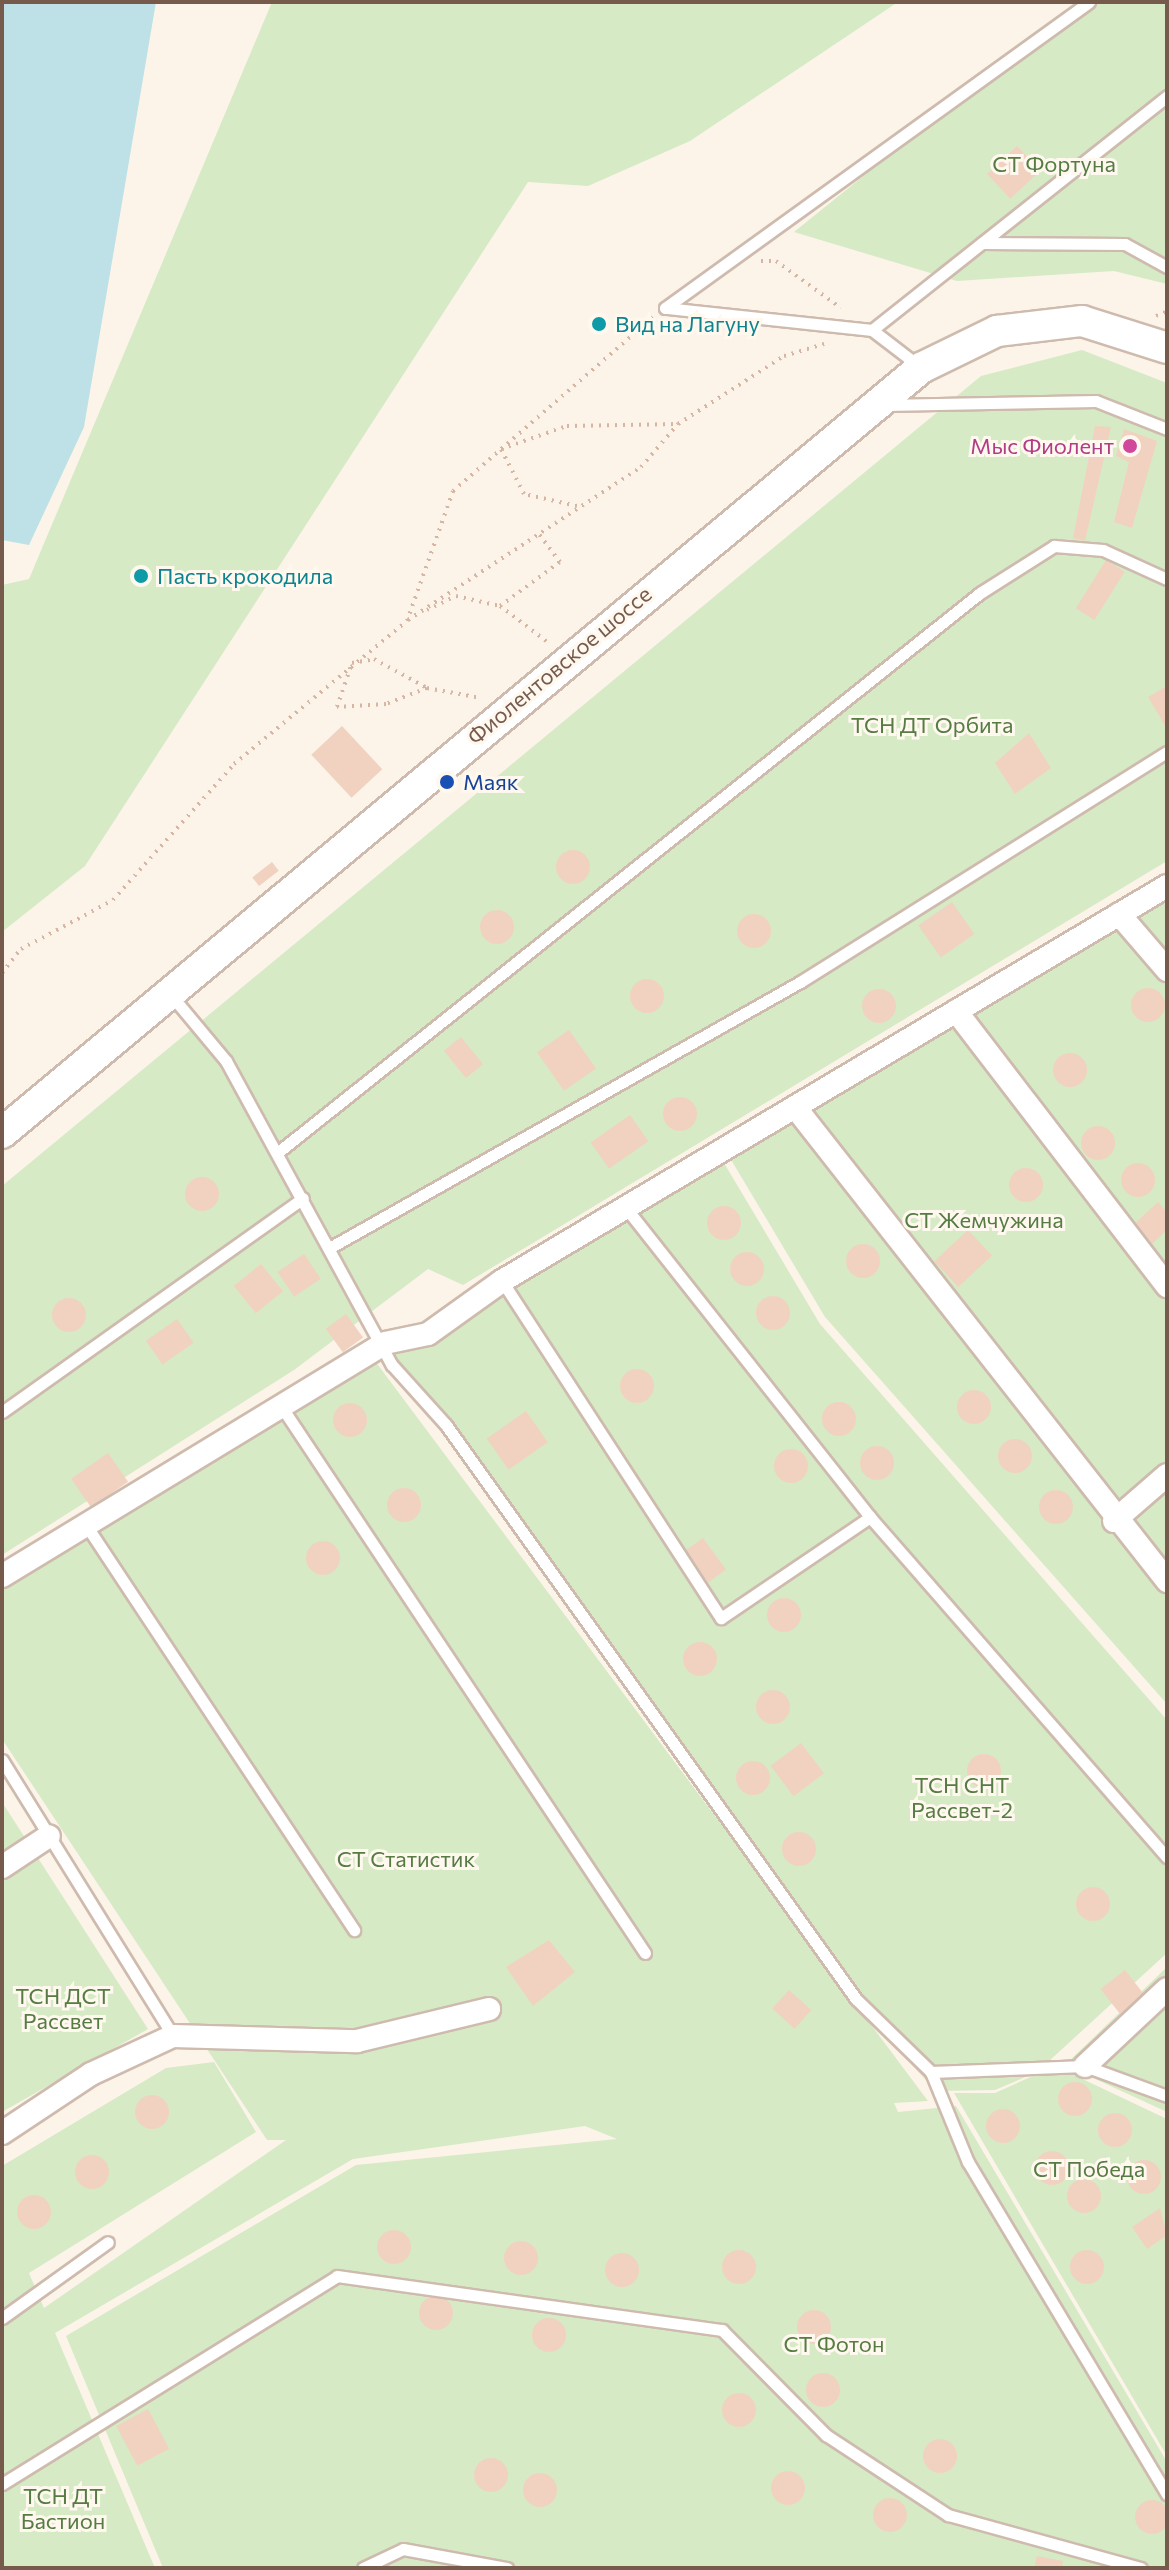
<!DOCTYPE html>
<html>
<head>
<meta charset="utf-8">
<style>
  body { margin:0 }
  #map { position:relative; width:1169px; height:2570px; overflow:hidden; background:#fcf4e8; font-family:Commissioner,sans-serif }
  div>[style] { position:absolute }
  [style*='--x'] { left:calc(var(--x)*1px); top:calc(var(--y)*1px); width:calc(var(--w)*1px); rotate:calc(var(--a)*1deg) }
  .green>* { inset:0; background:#d6eac6 }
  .water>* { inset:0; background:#bde1e6 }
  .building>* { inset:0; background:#f1d2c0; transform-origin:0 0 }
  .round { border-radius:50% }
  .path>* { height:4px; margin-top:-2px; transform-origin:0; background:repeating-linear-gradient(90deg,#d6b5a3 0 2px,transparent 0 8px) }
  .roads { filter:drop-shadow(2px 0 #cebbae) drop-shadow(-2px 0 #cebbae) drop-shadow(0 2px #cebbae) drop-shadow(0 -2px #cebbae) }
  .service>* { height:11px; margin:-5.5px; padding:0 5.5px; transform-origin:5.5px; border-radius:5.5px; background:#fff }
  .minor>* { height:22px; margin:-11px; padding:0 11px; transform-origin:11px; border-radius:11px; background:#fff }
  .secondary>* { height:30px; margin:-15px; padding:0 15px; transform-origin:15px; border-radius:15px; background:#fff }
  .dots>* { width:22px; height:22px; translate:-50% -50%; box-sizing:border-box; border:4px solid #fff8ef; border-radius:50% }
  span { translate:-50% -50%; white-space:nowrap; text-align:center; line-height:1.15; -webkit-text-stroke:6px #fff8ef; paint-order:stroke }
  .park-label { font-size:22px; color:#567c44 }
  .culture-label { font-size:22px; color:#0d838f }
  .left { translate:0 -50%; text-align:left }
  .hotel-label { font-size:22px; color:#b23c85 }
  .right { translate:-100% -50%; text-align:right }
  .street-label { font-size:22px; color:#765a4c }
  .transit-label { font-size:22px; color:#164399 }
  .frame { position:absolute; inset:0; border:4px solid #765a4c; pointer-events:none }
</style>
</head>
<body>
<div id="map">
  <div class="green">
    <i style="clip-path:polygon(272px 2px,898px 2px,690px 141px,588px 186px,528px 182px,85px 866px,2px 932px,2px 585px,29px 579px)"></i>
    <i style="clip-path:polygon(1079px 2px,1167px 2px,1167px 284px,1114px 271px,957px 281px,794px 232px)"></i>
    <i style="clip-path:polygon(1082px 350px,1167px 383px,1167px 861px,463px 1285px,428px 1269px,294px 1370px,2px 1555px,2px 1186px,981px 376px)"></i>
    <i style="clip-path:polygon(1167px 897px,1167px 1704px,825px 1317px,730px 1158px)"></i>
    <i style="clip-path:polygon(721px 1158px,820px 1324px,1167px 1720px,1167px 1953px,1037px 2072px,995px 2090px,936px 2091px,868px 2017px,391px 1363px,387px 1348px)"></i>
    <i style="clip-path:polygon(375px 1361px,928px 2101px,894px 2103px,898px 2112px,956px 2106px,1167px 2462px,1167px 2568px,163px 2568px,66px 2336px,356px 2165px,617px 2139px,585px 2126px,353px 2159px,55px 2333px,155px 2568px,2px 2568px,2px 2166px,166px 2068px,214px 2062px,256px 2132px,29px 2273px,44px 2308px,286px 2140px,267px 2140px,2px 1739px,2px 1589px)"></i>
    <i style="clip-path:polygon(2px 1802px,148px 2029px,2px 2112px)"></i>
    <i style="clip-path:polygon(1167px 1967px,1167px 2112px,1065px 2065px)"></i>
    <i style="clip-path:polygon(1055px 2066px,1167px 2119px,1167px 2456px,954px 2093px,995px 2093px)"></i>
  </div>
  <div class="water">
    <i style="clip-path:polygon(2px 2px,156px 2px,84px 427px,29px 545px,2px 540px)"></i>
  </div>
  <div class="building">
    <i style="left:1017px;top:146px;width:34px;height:41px;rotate:47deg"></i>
    <i style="clip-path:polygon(1095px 426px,1111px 427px,1085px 541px,1073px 538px)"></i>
    <i style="clip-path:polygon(1124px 429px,1157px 441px,1132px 528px,1114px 522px,1129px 462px,1116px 456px)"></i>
    <i style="left:1106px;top:560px;width:22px;height:57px;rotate:32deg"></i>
    <i style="clip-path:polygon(1167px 686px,1167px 729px,1148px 697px)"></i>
    <i style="left:342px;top:726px;width:59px;height:42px;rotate:47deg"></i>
    <i style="clip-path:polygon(1029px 733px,1051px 768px,1015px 794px,995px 763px)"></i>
    <i class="round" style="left:556px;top:850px;width:34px;height:34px"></i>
    <i style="left:272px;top:862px;width:11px;height:25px;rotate:52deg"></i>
    <i style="left:952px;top:902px;width:39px;height:41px;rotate:55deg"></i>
    <i class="round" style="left:480px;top:910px;width:34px;height:34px"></i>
    <i class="round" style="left:737px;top:914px;width:34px;height:34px"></i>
    <i class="round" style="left:630px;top:979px;width:34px;height:34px"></i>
    <i class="round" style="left:1131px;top:988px;width:34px;height:34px"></i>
    <i class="round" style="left:862px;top:989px;width:34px;height:34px"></i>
    <i style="left:569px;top:1030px;width:47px;height:39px;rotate:55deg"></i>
    <i style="left:461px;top:1037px;width:35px;height:22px;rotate:51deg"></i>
    <i class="round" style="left:1053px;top:1053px;width:34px;height:34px"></i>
    <i class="round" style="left:663px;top:1097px;width:34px;height:34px"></i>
    <i style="left:630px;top:1115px;width:32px;height:48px;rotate:55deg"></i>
    <i class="round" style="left:1081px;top:1126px;width:34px;height:34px"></i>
    <i class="round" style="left:1121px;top:1163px;width:34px;height:34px"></i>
    <i class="round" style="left:1009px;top:1168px;width:34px;height:34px"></i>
    <i class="round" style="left:185px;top:1177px;width:34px;height:34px"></i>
    <i style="clip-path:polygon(1158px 1202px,1167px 1212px,1167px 1230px,1151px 1245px,1133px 1225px)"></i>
    <i class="round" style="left:707px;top:1206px;width:34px;height:34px"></i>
    <i style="left:968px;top:1230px;width:35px;height:46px;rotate:47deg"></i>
    <i class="round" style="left:846px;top:1244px;width:34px;height:34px"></i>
    <i class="round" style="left:730px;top:1252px;width:34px;height:34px"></i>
    <i style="left:304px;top:1254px;width:30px;height:32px;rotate:56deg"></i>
    <i style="left:261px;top:1264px;width:35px;height:35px;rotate:51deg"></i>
    <i class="round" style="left:756px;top:1296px;width:34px;height:34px"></i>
    <i class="round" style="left:52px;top:1298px;width:34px;height:34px"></i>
    <i style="left:346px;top:1314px;width:29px;height:25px;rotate:54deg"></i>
    <i style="left:177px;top:1319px;width:29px;height:38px;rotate:55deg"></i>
    <i class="round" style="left:620px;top:1369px;width:34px;height:34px"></i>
    <i class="round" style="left:957px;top:1390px;width:34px;height:34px"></i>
    <i class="round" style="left:822px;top:1402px;width:34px;height:34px"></i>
    <i class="round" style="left:333px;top:1403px;width:34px;height:34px"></i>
    <i style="left:526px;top:1411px;width:38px;height:48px;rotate:55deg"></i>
    <i class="round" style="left:998px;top:1439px;width:34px;height:34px"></i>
    <i class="round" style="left:860px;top:1446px;width:34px;height:34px"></i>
    <i class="round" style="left:774px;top:1449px;width:34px;height:34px"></i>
    <i style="left:108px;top:1453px;width:35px;height:45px;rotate:55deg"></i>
    <i class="round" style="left:387px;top:1488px;width:34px;height:34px"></i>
    <i class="round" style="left:1039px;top:1490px;width:34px;height:34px"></i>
    <i style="left:703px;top:1538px;width:39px;height:24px;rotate:54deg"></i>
    <i class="round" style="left:306px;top:1541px;width:34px;height:34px"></i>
    <i class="round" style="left:767px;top:1598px;width:34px;height:34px"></i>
    <i class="round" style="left:683px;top:1642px;width:34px;height:34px"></i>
    <i class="round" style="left:756px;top:1690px;width:34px;height:34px"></i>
    <i style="left:801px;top:1743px;width:38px;height:38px;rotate:53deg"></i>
    <i class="round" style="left:967px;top:1754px;width:34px;height:34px"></i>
    <i class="round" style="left:736px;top:1761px;width:34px;height:34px"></i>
    <i class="round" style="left:782px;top:1832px;width:34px;height:34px"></i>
    <i class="round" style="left:1076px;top:1887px;width:34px;height:34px"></i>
    <i style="clip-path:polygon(549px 1940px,575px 1972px,533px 2006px,506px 1967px)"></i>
    <i style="left:1125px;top:1970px;width:39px;height:31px;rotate:52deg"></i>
    <i style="left:789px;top:1990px;width:30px;height:25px;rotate:42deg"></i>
    <i class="round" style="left:1058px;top:2082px;width:34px;height:34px"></i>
    <i class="round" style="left:135px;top:2095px;width:34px;height:34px"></i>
    <i class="round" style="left:986px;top:2109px;width:34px;height:34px"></i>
    <i class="round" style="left:1098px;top:2113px;width:34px;height:34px"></i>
    <i class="round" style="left:1035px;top:2151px;width:34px;height:34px"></i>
    <i class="round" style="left:75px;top:2155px;width:34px;height:34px"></i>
    <i class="round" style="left:1127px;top:2160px;width:34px;height:34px"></i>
    <i class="round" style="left:1067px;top:2179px;width:34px;height:34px"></i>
    <i class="round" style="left:17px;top:2195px;width:34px;height:34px"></i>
    <i style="clip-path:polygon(1160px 2208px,1167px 2235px,1147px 2249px,1132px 2227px)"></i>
    <i class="round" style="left:377px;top:2230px;width:34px;height:34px"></i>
    <i class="round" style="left:504px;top:2241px;width:34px;height:34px"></i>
    <i class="round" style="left:1070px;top:2250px;width:34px;height:34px"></i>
    <i class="round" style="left:722px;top:2250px;width:34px;height:34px"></i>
    <i class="round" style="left:605px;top:2253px;width:34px;height:34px"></i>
    <i class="round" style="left:419px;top:2296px;width:34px;height:34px"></i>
    <i class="round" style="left:797px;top:2310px;width:34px;height:34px"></i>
    <i class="round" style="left:532px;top:2318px;width:34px;height:34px"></i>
    <i class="round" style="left:806px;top:2373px;width:34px;height:34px"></i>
    <i class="round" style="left:722px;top:2393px;width:34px;height:34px"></i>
    <i style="left:148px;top:2409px;width:45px;height:36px;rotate:62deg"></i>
    <i class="round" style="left:923px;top:2439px;width:34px;height:34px"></i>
    <i class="round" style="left:474px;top:2458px;width:34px;height:34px"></i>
    <i class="round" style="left:771px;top:2471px;width:34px;height:34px"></i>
    <i class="round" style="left:523px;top:2473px;width:34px;height:34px"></i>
    <i class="round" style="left:873px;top:2498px;width:34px;height:34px"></i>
    <i class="round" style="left:1135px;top:2500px;width:34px;height:34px"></i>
    <i style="clip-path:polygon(1037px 2556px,1063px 2561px,1062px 2568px,1034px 2568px)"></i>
  </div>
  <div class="path">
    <i style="--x:761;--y:261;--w:15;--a:0"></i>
    <i style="--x:776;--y:261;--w:80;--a:35.9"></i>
    <i style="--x:1156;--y:316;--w:12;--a:-24"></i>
    <i style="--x:577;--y:506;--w:54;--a:-167.2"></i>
    <i style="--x:524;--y:494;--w:51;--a:-117.1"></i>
    <i style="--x:501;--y:449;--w:70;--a:-19.2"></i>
    <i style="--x:567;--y:426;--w:111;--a:-1"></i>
    <i style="--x:500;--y:606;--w:74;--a:-36.3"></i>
    <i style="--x:560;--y:562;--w:36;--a:-127"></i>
    <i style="--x:427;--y:610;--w:32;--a:-26"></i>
    <i style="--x:456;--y:596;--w:45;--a:12.8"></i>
    <i style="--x:500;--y:606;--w:61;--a:37.1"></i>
    <i style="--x:408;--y:620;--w:279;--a:-33.3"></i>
    <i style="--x:641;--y:467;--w:57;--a:-49.3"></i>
    <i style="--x:678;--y:424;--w:126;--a:-32.7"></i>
    <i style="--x:784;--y:356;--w:42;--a:-16.7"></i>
    <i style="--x:427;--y:688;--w:44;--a:158.7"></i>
    <i style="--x:386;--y:704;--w:49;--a:176.5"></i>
    <i style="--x:337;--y:707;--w:46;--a:-71.2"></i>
    <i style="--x:352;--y:663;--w:22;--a:-10"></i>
    <i style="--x:374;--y:659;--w:60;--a:28.7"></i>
    <i style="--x:427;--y:688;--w:55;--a:10.5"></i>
    <i style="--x:2;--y:973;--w:31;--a:-52"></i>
    <i style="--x:21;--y:949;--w:104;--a:-28"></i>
    <i style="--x:113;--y:900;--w:182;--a:-48.3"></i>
    <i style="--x:234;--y:764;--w:224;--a:-39.6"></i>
    <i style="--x:407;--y:621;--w:138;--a:-70.5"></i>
    <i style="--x:453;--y:491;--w:265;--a:-41"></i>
  </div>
  <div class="roads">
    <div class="service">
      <i style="--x:982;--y:243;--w:143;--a:0.4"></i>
      <i style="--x:1125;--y:244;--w:48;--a:28.7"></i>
      <i style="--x:872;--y:330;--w:377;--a:-38.4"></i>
      <i style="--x:919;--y:366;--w:59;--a:-142.5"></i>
      <i style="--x:872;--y:330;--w:208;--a:-173.9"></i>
      <i style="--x:665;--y:308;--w:523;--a:-35.82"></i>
      <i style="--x:885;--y:405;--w:211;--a:-1.1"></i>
      <i style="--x:1096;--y:401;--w:76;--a:21.5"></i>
      <i style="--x:171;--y:995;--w:86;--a:50.2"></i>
      <i style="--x:226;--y:1061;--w:346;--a:61.4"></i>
      <i style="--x:392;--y:1365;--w:81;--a:48"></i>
      <i style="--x:446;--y:1425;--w:705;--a:54.46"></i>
      <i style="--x:856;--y:1999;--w:105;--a:44.2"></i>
      <i style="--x:931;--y:2072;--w:154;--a:-2.2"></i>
      <i style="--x:1085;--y:2066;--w:87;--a:20.1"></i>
      <i style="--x:277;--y:1153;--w:899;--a:-38.54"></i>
      <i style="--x:980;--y:593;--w:88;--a:-32.4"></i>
      <i style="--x:1054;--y:546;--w:49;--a:4.7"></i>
      <i style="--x:1103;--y:550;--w:70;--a:24.4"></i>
      <i style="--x:626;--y:1208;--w:394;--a:51.7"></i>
      <i style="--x:870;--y:1517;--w:451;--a:48.9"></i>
      <i style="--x:331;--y:1247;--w:539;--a:-29.47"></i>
      <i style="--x:800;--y:982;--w:433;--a:-32.1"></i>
      <i style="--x:502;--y:1281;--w:402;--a:57"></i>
      <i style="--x:721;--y:1618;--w:180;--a:-34.1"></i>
      <i style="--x:281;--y:1406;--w:657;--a:56.36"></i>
      <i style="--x:2;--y:1412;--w:369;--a:-35.4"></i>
      <i style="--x:86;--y:1525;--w:486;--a:56.5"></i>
      <i style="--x:2;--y:1760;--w:325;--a:58.2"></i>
      <i style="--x:931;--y:2072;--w:97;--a:67.7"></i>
      <i style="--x:968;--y:2162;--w:387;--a:59.1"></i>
      <i style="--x:2;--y:2318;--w:130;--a:-35.6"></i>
      <i style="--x:2;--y:2484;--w:394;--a:-31.8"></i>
      <i style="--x:337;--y:2276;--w:389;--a:8"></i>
      <i style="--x:722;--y:2330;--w:148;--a:45.3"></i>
      <i style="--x:826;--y:2435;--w:146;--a:33.3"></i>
      <i style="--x:948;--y:2515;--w:200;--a:15.4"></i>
      <i style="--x:363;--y:2568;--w:44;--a:-25.4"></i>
      <i style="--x:403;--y:2549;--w:106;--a:10.4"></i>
    </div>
    <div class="minor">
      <i style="--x:1119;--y:914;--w:74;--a:49.4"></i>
      <i style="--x:956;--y:1011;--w:347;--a:52.5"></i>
      <i style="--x:795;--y:1107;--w:603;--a:51.87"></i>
      <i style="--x:1114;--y:1521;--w:70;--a:-41"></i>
      <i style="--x:2;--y:1576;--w:448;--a:-31.3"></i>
      <i style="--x:385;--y:1343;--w:44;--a:-11.8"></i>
      <i style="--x:428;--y:1334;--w:91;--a:-35.6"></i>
      <i style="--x:502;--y:1281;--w:773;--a:-30.71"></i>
      <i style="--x:2;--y:1867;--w:56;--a:-33.4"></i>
      <i style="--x:1085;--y:2066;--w:112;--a:-43.2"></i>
      <i style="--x:2;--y:2133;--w:107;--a:-33.5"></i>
      <i style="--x:91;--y:2074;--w:90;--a:-24.9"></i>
      <i style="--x:173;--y:2036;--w:184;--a:1.6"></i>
      <i style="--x:357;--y:2041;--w:136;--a:-13.6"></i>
    </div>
    <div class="secondary">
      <i style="--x:2;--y:1133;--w:1196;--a:-39.77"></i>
      <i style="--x:921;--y:368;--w:85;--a:-26"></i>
      <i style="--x:997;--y:331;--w:86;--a:-6.7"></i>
      <i style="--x:1082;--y:321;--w:89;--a:17.6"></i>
    </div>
  </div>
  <div class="dots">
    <i style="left:599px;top:324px;background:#0f9aa8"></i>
    <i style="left:1130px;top:446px;background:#d1479c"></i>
    <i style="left:141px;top:576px;background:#0f9aa8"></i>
    <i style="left:447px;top:782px;background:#1a4fb4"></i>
  </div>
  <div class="park-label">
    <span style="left:1054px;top:164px">СТ Фортуна</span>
    <span style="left:932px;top:725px">ТСН ДТ Орбита</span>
    <span style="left:984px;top:1220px">СТ Жемчужина</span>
    <span style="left:962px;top:1797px">ТСН СНТ<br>Рассвет-2</span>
    <span style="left:406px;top:1859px">СТ Статистик</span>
    <span style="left:63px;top:2008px">ТСН ДСТ<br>Рассвет</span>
    <span style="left:1089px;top:2169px">СТ Победа</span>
    <span style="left:834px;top:2344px">СТ Фотон</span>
    <span style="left:63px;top:2508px">ТСН ДТ<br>Бастион</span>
  </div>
  <div class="culture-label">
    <span class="left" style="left:615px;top:324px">Вид на Лагуну</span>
    <span class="left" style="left:157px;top:576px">Пасть крокодила</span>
  </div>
  <div class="hotel-label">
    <span class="right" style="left:1114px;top:446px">Мыс Фиолент</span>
  </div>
  <div class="street-label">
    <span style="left:559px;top:665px;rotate:-40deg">Фиолентовское шоссе</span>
  </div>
  <div class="transit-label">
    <span class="left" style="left:463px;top:782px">Маяк</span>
  </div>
  <div class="frame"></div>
</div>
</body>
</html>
